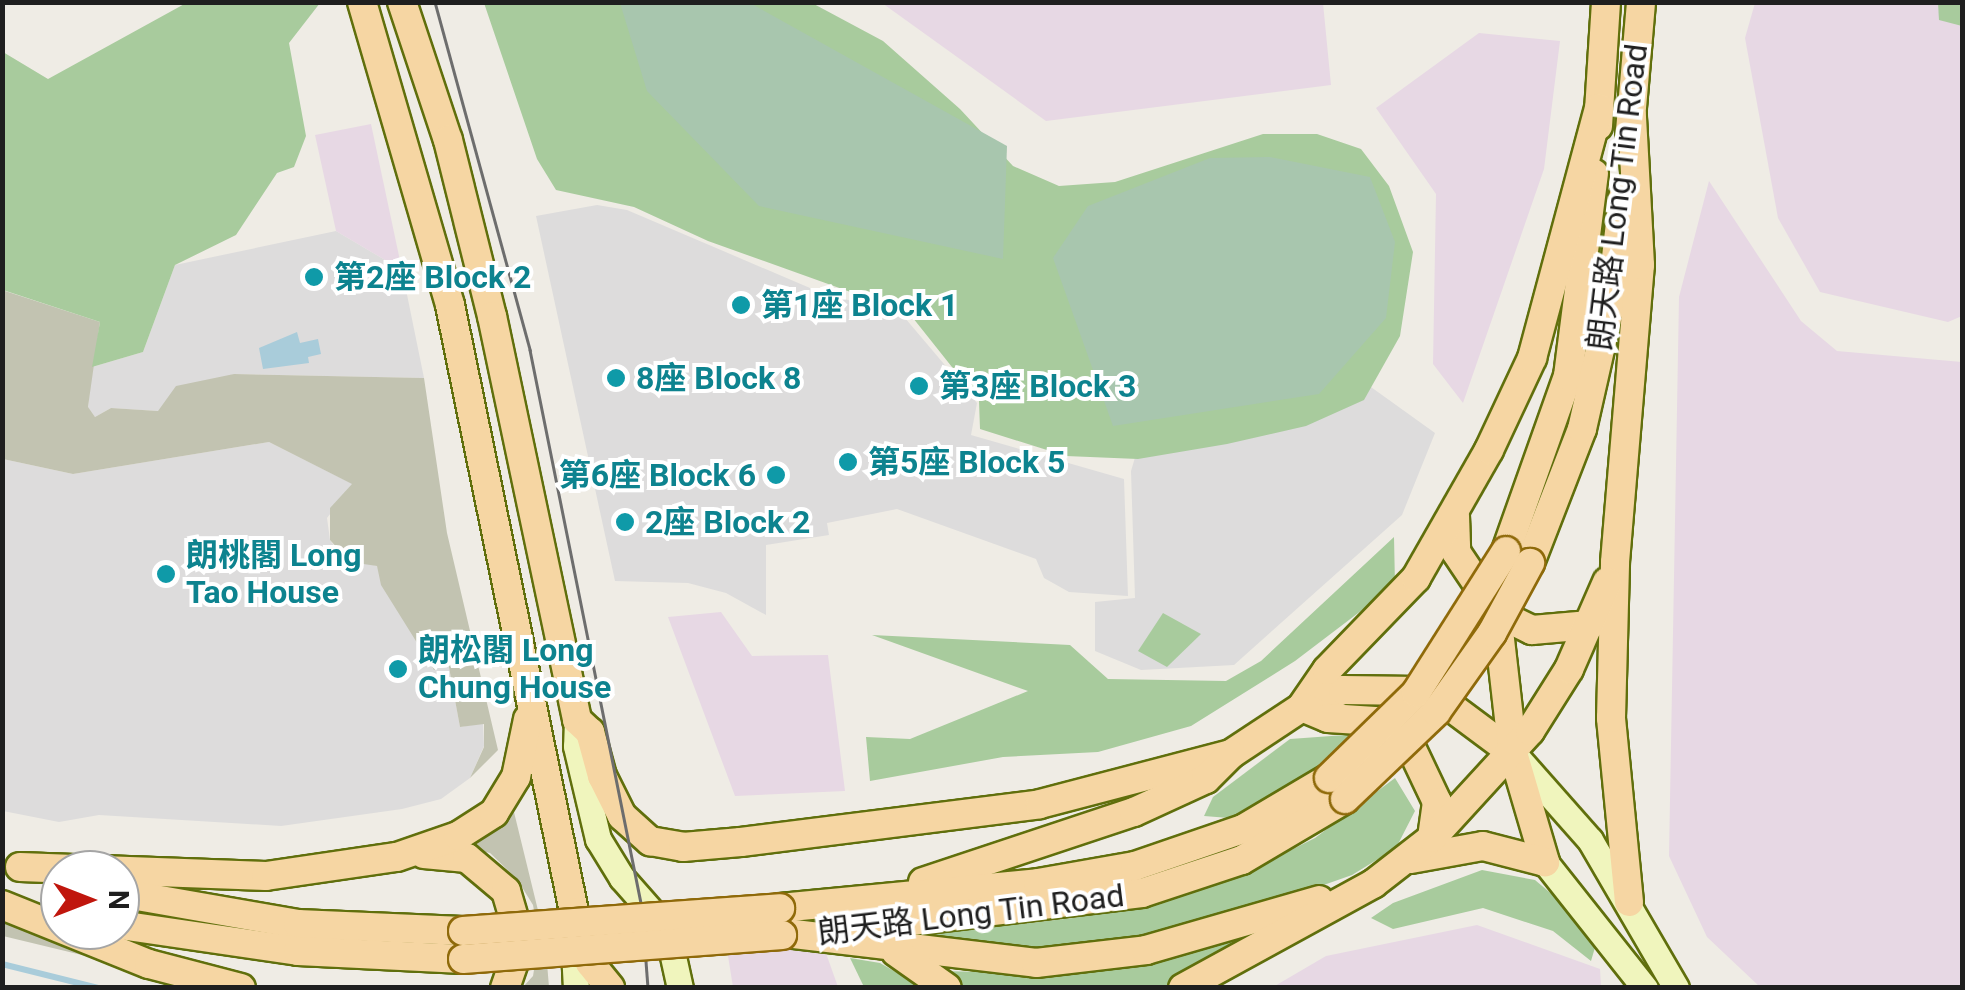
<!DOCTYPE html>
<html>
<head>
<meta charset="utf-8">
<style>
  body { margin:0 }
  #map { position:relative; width:1965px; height:990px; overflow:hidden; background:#efece5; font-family:Roboto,"Noto Sans TC",sans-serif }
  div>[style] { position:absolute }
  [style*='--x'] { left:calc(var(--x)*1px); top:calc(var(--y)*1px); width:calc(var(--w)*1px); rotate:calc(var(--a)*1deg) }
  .residential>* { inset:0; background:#dddcdc }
  .industrial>* { inset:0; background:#e7d8e4 }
  .construction>* { inset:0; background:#c2c3b1 }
  .forest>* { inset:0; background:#a8cb9d }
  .cemetery>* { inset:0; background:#a8c6ae }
  .water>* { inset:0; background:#a9ccda }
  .stream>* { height:6px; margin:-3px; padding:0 3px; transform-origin:3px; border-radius:3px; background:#a9ccda }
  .roads { filter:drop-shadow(2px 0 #606f0c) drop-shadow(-2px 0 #606f0c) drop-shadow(0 2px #606f0c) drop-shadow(0 -2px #606f0c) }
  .secondary>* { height:25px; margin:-12.5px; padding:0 12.5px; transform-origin:12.5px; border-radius:12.5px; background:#f0f5bd }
  .primary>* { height:28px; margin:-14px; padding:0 14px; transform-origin:14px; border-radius:14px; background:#f6d6a3 }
  .tram>* { height:2.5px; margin:-1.25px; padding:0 1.25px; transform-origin:1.25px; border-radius:1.25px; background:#6d6d6d }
  .bridges { filter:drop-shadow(2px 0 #8f6a0a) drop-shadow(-2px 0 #8f6a0a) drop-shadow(0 2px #8f6a0a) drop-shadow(0 -2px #8f6a0a) }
  .primary-bridge>* { height:28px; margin:-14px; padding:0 14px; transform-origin:14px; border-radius:14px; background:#f6d6a3 }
  .dots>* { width:28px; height:28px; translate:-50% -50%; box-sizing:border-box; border:5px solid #fff; border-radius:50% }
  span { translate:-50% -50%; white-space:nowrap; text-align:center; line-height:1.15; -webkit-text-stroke:8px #fff; paint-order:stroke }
  .street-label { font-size:32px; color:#1f1f1f }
  .culture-label { font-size:32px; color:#0d838f; font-weight:700 }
  .left { translate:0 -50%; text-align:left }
  .right { translate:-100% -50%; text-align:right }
  .frame { position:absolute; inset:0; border:5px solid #1f1f1f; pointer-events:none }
  .north { position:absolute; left:40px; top:850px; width:100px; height:100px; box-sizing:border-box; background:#fff; border:2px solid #a5a5a5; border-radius:50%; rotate:90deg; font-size:28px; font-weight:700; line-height:40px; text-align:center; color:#1f1f1f }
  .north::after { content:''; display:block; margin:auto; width:35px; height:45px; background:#c0160d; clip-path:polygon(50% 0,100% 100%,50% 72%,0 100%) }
</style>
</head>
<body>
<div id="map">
  <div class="residential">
    <i style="clip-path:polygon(597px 205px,627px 210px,810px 288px,905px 318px,977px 403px,971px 435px,1124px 479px,1128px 596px,1069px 592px,1044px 578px,1036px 559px,897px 509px,827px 523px,829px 535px,766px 545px,766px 615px,726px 593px,688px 583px,615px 581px,536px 216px)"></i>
    <i style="clip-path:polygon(336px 231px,402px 270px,424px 378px,234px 374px,158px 411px,111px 408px,95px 417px,88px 408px,92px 367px,143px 352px,175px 265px)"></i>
    <i style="clip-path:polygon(1357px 377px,1435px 433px,1402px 515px,1234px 665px,1141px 670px,1095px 651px,1095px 602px,1135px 598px,1131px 471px,1139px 444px)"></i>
    <i style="clip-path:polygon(269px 442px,353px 484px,327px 518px,330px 540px,342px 557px,377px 566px,433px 669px,448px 661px,460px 727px,483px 723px,484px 746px,470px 778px,441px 799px,402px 809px,281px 826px,99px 815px,59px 822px,3px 811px,3px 459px,73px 474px)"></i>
  </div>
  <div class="industrial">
    <i style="clip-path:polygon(882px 3px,1323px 3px,1331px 85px,1046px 121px)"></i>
    <i style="clip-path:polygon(1755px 3px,1962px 3px,1962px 316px,1948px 322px,1820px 292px,1778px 218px,1745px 38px)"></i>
    <i style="clip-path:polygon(1479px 33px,1560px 41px,1544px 169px,1463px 403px,1433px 364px,1436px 194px,1376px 108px)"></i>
    <i style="clip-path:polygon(371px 124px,402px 270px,336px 231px,315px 135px)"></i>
    <i style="clip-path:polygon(1709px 181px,1801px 321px,1837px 351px,1962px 362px,1962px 987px,1760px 987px,1707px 937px,1669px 856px,1679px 297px)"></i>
    <i style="clip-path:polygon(721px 612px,752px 656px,828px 655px,845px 791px,735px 796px,668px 617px)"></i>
    <i style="clip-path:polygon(816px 925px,838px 987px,733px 987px,724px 931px)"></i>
    <i style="clip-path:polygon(1477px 925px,1600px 969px,1601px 987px,1273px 987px,1326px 956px)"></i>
  </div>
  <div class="construction">
    <i style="clip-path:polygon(2px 290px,100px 322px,88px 407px,95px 417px,111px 408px,158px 411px,176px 386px,234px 374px,424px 378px,447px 533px,498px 750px,470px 778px,484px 747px,484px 724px,460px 727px,448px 662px,434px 670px,381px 585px,377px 566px,350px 562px,330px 540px,330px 508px,352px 484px,269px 442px,73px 474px,3px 459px)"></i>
    <i style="clip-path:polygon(513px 808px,545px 939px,549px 987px,523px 987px,533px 976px,539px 939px,533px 905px,517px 879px,490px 853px,452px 844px,490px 830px)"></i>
    <i style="clip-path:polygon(3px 919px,115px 963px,3px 936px)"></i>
  </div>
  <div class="forest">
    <i style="clip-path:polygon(188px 2px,320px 3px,289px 43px,306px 136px,294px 167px,277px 173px,236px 235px,175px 265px,143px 352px,92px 367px,100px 322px,3px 290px,3px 52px,48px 79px)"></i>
    <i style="clip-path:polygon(484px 3px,812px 3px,883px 41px,960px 109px,1013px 166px,1059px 186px,1115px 182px,1263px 134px,1317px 134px,1361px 149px,1389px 186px,1413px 252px,1400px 336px,1364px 400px,1306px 426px,1227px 444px,1138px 459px,1066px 456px,980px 429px,979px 401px,909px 313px,708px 241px,634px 207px,556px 190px,537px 159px)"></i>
    <i style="clip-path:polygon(1938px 3px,1962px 3px,1962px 26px,1939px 20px)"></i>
    <i style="clip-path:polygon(1394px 537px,1395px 585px,1295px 661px,1191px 726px,1098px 752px,1003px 757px,870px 781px,866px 737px,910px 739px,1028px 691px,872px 635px,1070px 645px,1108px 679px,1226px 681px,1261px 661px)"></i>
    <i style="clip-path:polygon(1163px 613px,1201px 634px,1167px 667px,1138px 651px)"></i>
    <i style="clip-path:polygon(1359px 734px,1316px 769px,1229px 818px,1204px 816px,1213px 797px,1290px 739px)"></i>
    <i style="clip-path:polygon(1395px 778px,1415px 811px,1396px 848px,1352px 875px,1284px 899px,1121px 942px,1029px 949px,886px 939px,1073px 918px,1166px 899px,1245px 873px,1315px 838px)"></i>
    <i style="clip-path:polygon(1482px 870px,1535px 880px,1599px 934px,1591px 961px,1553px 931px,1483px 908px,1393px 929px,1371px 918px,1393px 903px)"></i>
    <i style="clip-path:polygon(1299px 915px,1163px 987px,963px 987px,941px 971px,1072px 974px,1147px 963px)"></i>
    <i style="clip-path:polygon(850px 958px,880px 963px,922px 987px,864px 987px)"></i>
  </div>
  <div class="cemetery">
    <i style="clip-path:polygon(620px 3px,750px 3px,1007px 146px,1003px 259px,759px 206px,647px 91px)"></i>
    <i style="clip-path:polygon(1270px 157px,1370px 177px,1395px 242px,1386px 318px,1319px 394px,1113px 426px,1053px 258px,1088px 206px,1210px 158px)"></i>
  </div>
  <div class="water">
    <i style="clip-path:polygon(297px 332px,300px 343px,318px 339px,321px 354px,308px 357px,309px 363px,263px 369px,259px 348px)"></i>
  </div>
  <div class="stream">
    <i style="--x:2;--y:964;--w:99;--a:14"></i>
  </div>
  <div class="roads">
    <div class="secondary">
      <i style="--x:577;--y:720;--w:26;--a:92"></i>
      <i style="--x:576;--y:746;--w:96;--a:76.7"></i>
      <i style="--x:598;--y:839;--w:46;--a:58.4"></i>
      <i style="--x:622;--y:878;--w:68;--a:48.6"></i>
      <i style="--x:667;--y:929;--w:60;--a:77.6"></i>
      <i style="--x:1513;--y:753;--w:116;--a:48.5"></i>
      <i style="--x:1590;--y:840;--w:171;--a:59.8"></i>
      <i style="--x:1545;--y:862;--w:161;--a:51.6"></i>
      <i style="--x:573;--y:933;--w:55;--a:86.9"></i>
    </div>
    <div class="primary">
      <i style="--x:362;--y:2;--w:316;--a:73.8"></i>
      <i style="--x:450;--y:305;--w:620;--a:78.45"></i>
      <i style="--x:574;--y:912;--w:53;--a:72.6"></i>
      <i style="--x:590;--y:963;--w:32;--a:51"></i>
      <i style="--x:402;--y:2;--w:145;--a:71.6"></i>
      <i style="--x:448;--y:140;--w:181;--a:76"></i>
      <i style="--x:492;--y:316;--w:413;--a:78.1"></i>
      <i style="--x:577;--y:720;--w:18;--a:43"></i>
      <i style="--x:590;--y:732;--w:46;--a:74.7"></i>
      <i style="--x:602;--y:776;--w:45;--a:63.4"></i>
      <i style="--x:622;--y:816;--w:38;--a:42"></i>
      <i style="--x:650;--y:841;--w:34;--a:10"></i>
      <i style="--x:683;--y:847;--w:58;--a:-4.9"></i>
      <i style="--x:741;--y:842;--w:301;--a:-7.2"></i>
      <i style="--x:1040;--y:804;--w:197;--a:-14.7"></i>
      <i style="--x:1231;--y:754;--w:85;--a:-33.5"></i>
      <i style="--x:1302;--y:707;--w:44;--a:-22.5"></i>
      <i style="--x:1343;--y:690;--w:75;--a:0.8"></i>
      <i style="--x:1418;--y:691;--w:32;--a:24"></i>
      <i style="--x:1447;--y:704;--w:82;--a:36.6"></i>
      <i style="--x:1598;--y:126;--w:124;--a:-86.3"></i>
      <i style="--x:1630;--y:131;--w:129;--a:-85.1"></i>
      <i style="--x:1455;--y:516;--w:36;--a:88"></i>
      <i style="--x:1456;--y:552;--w:73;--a:56.1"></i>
      <i style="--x:1497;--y:613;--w:39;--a:26"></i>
      <i style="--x:1532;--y:630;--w:58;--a:-4.9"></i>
      <i style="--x:1506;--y:551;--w:186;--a:-70.5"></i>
      <i style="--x:1568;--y:376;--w:204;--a:-82.7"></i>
      <i style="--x:1530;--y:563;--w:144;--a:-68.8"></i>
      <i style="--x:1582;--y:429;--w:131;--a:-77.2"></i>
      <i style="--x:1611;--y:301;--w:104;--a:-83.4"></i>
      <i style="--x:1497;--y:613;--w:141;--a:83.5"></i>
      <i style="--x:1513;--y:753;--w:114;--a:73.6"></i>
      <i style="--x:1303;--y:705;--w:42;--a:-55.6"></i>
      <i style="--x:1327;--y:670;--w:128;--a:-45.9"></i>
      <i style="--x:1416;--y:578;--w:147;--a:-60.3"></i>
      <i style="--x:1489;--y:450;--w:102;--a:-64.9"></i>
      <i style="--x:1532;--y:358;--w:259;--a:-75"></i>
      <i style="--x:1302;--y:707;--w:28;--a:23"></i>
      <i style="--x:1328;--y:718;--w:47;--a:3.7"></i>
      <i style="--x:1375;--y:721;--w:40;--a:32.9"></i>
      <i style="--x:1409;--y:743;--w:65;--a:64.6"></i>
      <i style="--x:1437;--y:802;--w:36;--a:98"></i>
      <i style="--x:424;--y:854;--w:43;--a:5.3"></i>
      <i style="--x:467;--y:858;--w:51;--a:40.2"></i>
      <i style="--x:506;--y:891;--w:53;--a:73.6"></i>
      <i style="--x:521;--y:942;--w:49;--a:109.2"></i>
      <i style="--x:1411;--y:859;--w:73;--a:-10.2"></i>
      <i style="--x:1483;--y:846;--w:64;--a:14.5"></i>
      <i style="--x:20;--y:867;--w:246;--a:2.1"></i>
      <i style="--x:266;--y:876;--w:132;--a:-8.3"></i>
      <i style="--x:397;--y:857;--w:65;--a:-19"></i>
      <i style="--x:458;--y:836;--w:43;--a:-32.6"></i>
      <i style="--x:494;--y:813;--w:42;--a:-58.6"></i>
      <i style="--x:516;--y:777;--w:59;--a:-78.3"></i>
      <i style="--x:923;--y:882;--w:222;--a:-18.4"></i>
      <i style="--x:1134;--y:812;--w:79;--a:-24.6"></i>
      <i style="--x:1206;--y:779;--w:35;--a:-45"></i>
      <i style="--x:120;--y:893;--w:181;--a:9.9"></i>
      <i style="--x:298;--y:924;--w:165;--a:2.4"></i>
      <i style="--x:1629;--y:902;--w:185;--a:-95.6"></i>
      <i style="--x:1611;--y:718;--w:156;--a:-88.5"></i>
      <i style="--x:1615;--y:562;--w:298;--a:-85.2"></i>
      <i style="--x:1640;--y:265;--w:150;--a:-93.1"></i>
      <i style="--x:2;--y:905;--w:158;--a:21.9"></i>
      <i style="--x:149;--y:964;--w:95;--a:14.6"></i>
      <i style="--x:780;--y:908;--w:259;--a:-5.5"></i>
      <i style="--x:1038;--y:883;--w:98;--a:-9.9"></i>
      <i style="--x:1135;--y:866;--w:114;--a:-18.9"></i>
      <i style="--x:1243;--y:829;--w:100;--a:-30.7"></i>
      <i style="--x:120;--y:925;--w:180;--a:8.3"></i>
      <i style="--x:298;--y:951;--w:165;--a:2.8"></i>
      <i style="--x:836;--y:930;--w:308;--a:-6.9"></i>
      <i style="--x:1142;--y:893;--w:105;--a:-18.3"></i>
      <i style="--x:1242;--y:860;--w:120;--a:-30.6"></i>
      <i style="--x:794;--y:934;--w:244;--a:6.8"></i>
      <i style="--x:1036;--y:963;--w:111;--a:-6.7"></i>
      <i style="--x:1146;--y:950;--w:180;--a:-16.1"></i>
      <i style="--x:896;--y:952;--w:62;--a:35.2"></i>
      <i style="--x:1183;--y:988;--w:217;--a:-28.7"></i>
      <i style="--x:1373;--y:884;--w:75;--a:-37.9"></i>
      <i style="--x:1432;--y:838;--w:145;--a:-47.5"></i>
      <i style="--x:1530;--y:731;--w:73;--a:-57.8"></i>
      <i style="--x:1569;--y:669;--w:95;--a:-66.4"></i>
    </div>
  </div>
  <div class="tram">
    <i style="--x:435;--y:2;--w:361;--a:74.7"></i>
    <i style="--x:530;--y:350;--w:569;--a:78.65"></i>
    <i style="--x:642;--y:908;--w:80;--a:85.7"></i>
  </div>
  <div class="bridges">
    <div class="primary-bridge">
      <i style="--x:1329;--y:778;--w:122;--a:-44.3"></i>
      <i style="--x:1416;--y:693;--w:168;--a:-57.6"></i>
      <i style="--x:1345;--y:799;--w:126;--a:-43.7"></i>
      <i style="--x:1436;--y:712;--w:97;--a:-54.7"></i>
      <i style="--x:1492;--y:633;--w:80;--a:-61.5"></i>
      <i style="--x:463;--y:931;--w:318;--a:-4.1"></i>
      <i style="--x:463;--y:959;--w:320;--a:-4.3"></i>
    </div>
  </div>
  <div class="dots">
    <i style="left:314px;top:277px;background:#0f9aa8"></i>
    <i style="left:741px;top:305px;background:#0f9aa8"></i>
    <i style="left:616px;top:378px;background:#0f9aa8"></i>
    <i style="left:919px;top:386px;background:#0f9aa8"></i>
    <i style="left:848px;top:462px;background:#0f9aa8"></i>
    <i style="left:776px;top:475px;background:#0f9aa8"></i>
    <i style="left:625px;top:522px;background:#0f9aa8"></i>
    <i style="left:166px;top:574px;background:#0f9aa8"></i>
    <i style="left:398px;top:669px;background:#0f9aa8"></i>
  </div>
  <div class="street-label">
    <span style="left:1618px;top:197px;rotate:-83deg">朗天路 Long Tin Road</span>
    <span style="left:971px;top:914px;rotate:-7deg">朗天路 Long Tin Road</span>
  </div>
  <div class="culture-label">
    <span class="left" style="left:334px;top:277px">第2座 Block 2</span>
    <span class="left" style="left:761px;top:305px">第1座 Block 1</span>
    <span class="left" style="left:636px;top:378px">8座 Block 8</span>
    <span class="left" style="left:939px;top:386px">第3座 Block 3</span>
    <span class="left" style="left:868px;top:462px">第5座 Block 5</span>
    <span class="right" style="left:756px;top:475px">第6座 Block 6</span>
    <span class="left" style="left:645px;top:522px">2座 Block 2</span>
    <span class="left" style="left:186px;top:574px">朗桃閣 Long<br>Tao House</span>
    <span class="left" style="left:418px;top:669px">朗松閣 Long<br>Chung House</span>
  </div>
  <div class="frame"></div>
  <div class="north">N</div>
</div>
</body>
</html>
